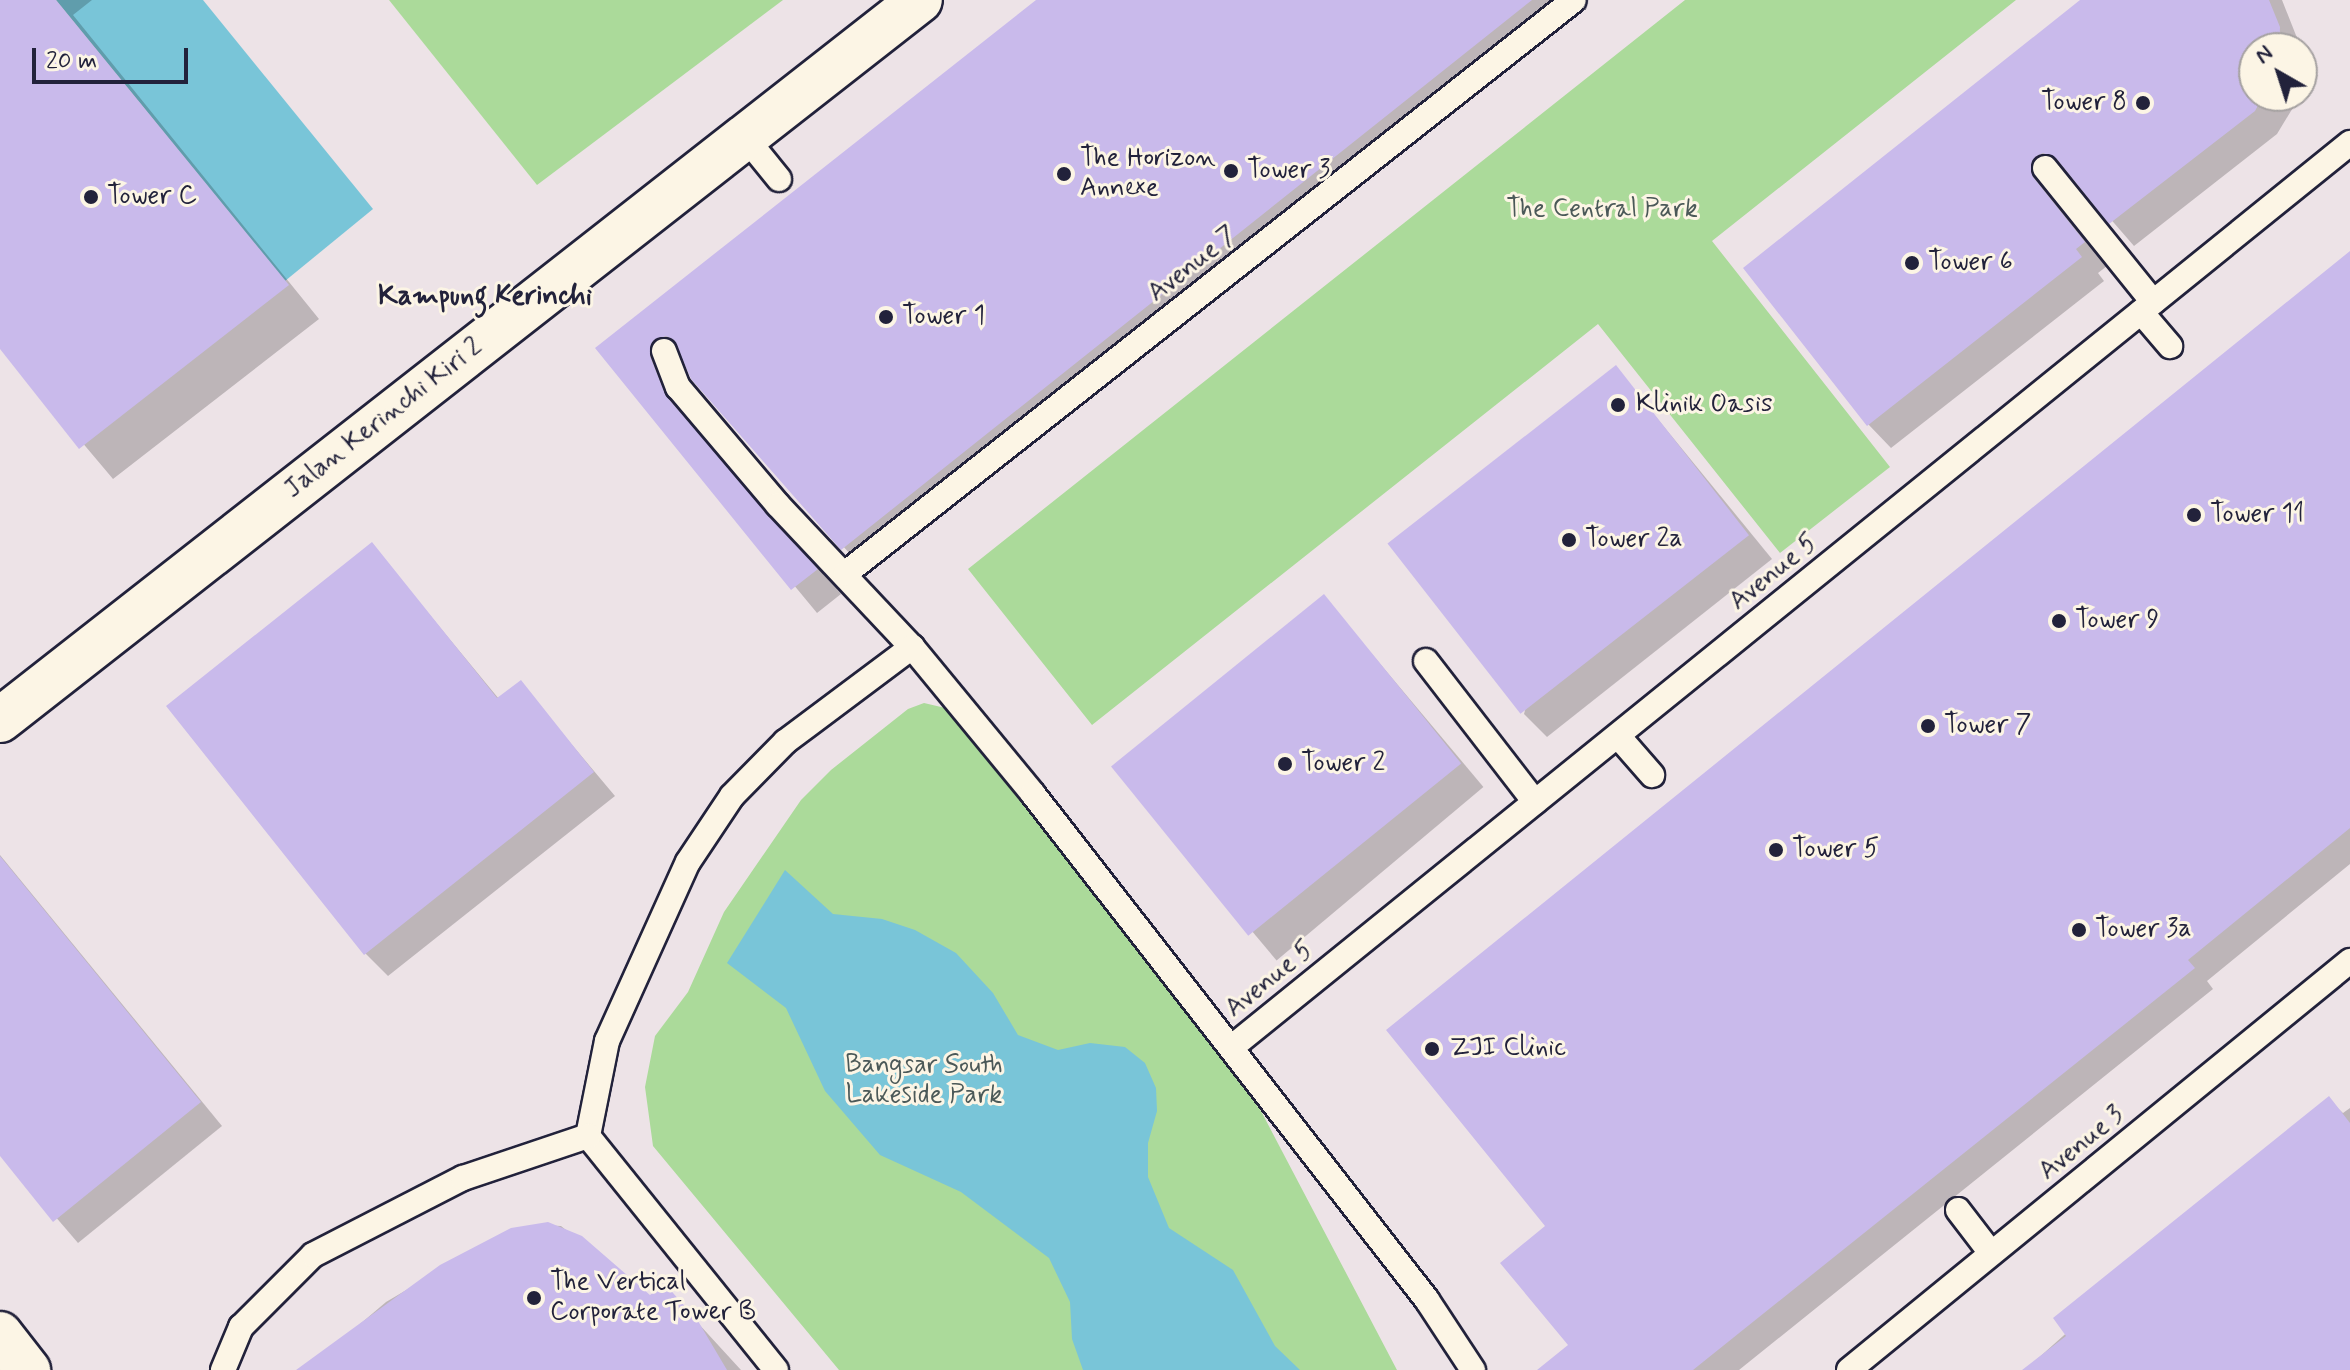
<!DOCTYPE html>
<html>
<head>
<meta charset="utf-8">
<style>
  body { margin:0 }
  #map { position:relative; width:2350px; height:1370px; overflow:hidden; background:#fcf5e5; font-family:Mynerve,sans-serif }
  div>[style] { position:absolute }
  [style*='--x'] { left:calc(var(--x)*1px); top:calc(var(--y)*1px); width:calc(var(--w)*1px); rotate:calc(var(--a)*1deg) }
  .built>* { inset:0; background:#ede3e7 }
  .green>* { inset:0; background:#abda9a }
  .water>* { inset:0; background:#79c5d8 }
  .shadow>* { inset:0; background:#0003; transform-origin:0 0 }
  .building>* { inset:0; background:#c9baeb; transform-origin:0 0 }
  .roads { filter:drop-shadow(2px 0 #22223b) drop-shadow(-2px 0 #22223b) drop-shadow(0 2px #22223b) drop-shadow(0 -2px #22223b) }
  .lane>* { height:24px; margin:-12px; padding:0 12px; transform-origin:12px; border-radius:12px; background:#fcf5e5 }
  .street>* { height:44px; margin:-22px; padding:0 22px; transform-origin:22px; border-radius:22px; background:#fcf5e5 }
  .dots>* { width:22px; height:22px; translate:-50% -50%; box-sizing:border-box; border:4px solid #fcf5e5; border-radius:50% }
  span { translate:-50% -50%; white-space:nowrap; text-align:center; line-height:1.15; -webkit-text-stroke:6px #fcf5e5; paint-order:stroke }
  .poi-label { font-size:26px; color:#22223b }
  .right { translate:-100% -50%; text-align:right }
  .left { translate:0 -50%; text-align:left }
  .park-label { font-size:26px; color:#4b5958 }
  .street-label { font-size:26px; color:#22223b }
  .neighbourhood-label { font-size:28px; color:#22223b; font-weight:700 }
  .north { position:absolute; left:2238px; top:32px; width:80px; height:80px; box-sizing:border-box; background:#fcf5e5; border:2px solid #a5a1a1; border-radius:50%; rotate:321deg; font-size:22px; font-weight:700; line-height:32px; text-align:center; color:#22223b }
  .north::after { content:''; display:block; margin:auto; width:28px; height:36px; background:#22223b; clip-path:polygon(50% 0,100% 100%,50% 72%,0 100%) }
  .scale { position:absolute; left:32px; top:48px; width:156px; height:36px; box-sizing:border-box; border:4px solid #22223b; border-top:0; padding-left:10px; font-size:24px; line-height:28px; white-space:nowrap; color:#22223b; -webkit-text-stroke:6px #fcf5e5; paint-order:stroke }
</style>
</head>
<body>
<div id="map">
  <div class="built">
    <i style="clip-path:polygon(evenodd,0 0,2350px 0,2350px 1370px,0 1370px,0 0,2254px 48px,2302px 48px,2302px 96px,2254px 96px,2254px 48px)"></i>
  </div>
  <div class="green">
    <i style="clip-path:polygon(389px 0,783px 0,537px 185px)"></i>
    <i style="clip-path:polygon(1685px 0,2016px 0,1712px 241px,1890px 467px,1780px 553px,1598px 324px,1092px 725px,968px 569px)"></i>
    <i style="clip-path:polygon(924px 703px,958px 711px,1261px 1111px,1397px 1370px,839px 1370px,653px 1146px,645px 1087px,655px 1036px,688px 992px,724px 912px,801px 800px,831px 770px,908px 709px)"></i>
  </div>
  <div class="water">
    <i style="clip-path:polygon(56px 0,203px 0,373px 209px,285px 281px)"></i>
    <i style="clip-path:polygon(785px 870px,833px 914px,882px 919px,915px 930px,956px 953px,993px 993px,1018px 1035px,1058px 1050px,1090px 1043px,1125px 1047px,1145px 1063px,1156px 1088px,1157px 1111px,1148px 1143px,1148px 1177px,1169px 1228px,1233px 1270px,1275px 1346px,1300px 1370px,1083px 1370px,1072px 1339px,1070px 1302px,1049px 1258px,961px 1192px,880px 1155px,825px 1091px,786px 1008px,727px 963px)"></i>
  </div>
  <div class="shadow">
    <i style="clip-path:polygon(0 0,92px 0,73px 15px,319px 319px,113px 479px,0 345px)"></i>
    <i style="clip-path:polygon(1039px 0,1587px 0,867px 573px,693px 378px,686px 362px,677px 365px,674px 382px,690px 423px,841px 594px,817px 613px,598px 348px)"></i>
    <i style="clip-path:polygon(2082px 0,2282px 0,2301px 48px,2254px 48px,2254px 96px,2300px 96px,2277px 134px,2134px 246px,2075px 178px,2058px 180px,2055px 202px,2107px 266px,2098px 273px,2104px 281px,1891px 448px,1868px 424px)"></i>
    <i style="clip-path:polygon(2350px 253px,2350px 864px,2207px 981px,2213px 989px,1739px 1370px,1578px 1370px,1548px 1227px)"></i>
    <i style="clip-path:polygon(1616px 368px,1772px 559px,1547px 737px,1524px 714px)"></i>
    <i style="clip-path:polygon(372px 545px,499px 699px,520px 683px,615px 796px,388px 976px,365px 953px)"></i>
    <i style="left:1324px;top:597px;width:248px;height:270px;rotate:50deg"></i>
    <i style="clip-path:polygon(0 855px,222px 1126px,78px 1243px,0 1152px)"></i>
    <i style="clip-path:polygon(2328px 1099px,2343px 1113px,2350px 1108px,2350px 1370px,2025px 1370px)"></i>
    <i style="clip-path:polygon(540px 1225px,561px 1226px,650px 1298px,664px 1286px,741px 1370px,306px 1370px,386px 1302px,498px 1236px)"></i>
  </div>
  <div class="building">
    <i style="clip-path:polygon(0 0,56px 0,289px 285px,79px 449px,0 349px)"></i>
    <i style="clip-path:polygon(1036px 0,1532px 0,841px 550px,691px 379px,674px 340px,666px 336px,653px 341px,650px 356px,666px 396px,818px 569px,791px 590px,595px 348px)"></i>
    <i style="clip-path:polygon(2080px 0,2269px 0,2280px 27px,2279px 48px,2254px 48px,2254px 96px,2263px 96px,2255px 111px,2109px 224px,2056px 158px,2043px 153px,2035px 157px,2033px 177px,2085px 242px,2076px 249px,2082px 257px,1867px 426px,1743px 268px)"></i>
    <i style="clip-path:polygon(2350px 251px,2350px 828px,2188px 960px,2195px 968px,1693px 1370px,1537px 1370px,1568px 1345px,1500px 1263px,1545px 1226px,1386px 1030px)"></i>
    <i style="left:1616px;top:365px;width:216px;height:290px;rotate:52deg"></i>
    <i style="clip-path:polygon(372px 542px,497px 698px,521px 680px,594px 772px,364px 955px,166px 706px)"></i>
    <i style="left:1324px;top:594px;width:218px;height:274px;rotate:51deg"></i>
    <i style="clip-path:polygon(0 856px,201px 1102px,53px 1222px,0 1156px)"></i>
    <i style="clip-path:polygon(2329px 1096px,2350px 1123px,2350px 1370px,2022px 1370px,2066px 1336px,2053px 1318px)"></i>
    <i style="clip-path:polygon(548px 1222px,582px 1236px,650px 1295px,665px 1284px,698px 1321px,727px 1370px,296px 1370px,440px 1265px,511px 1228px)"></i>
  </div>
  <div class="roads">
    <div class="lane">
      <i style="--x:745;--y:137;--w:54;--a:51"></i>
      <i style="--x:2045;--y:168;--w:172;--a:51.1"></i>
      <i style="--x:2141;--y:312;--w:45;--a:49.5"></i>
      <i style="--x:664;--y:351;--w:39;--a:69"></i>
      <i style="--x:678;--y:387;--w:155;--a:49.7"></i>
      <i style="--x:778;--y:505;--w:195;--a:46.7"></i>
      <i style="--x:912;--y:647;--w:190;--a:50.5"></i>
      <i style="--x:1033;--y:794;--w:641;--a:52.09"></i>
      <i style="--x:1427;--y:1300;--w:84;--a:56.7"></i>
      <i style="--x:846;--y:573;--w:926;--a:-38.21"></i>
      <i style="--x:1426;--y:661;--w:178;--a:52.3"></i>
      <i style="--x:1618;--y:736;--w:52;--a:48.9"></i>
      <i style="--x:1232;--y:1047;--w:1438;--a:-38.96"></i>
      <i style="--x:588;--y:1136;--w:97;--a:-78.7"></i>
      <i style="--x:607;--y:1041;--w:196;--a:-65.7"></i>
      <i style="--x:688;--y:862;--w:79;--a:-56.3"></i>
      <i style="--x:732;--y:796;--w:76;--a:-45.5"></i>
      <i style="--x:785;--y:742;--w:159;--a:-36.8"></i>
      <i style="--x:588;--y:1136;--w:300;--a:51.2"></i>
      <i style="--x:1958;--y:1210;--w:54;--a:52.5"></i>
      <i style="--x:223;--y:1370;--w:47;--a:-67.3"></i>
      <i style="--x:241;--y:1327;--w:102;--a:-45"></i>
      <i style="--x:313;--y:1255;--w:169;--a:-27.2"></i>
      <i style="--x:463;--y:1178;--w:132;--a:-18.6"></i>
      <i style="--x:1849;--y:1370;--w:647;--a:-39.23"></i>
    </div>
    <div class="street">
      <i style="--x:0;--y:720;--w:1168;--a:-38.05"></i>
      <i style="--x:0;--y:1334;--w:46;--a:52.1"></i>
    </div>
  </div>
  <div class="dots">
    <i style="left:2143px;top:103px;background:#22223b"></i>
    <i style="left:1231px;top:171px;background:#22223b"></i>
    <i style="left:1064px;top:174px;background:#22223b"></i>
    <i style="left:91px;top:197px;background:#22223b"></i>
    <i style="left:1912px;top:263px;background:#22223b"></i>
    <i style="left:886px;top:317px;background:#22223b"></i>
    <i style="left:1618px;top:405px;background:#22223b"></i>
    <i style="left:2194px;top:515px;background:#22223b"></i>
    <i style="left:1569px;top:540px;background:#22223b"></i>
    <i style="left:2059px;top:621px;background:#22223b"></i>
    <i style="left:1928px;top:726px;background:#22223b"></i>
    <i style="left:1285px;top:764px;background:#22223b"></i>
    <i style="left:1776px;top:850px;background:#22223b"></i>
    <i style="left:2079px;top:930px;background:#22223b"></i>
    <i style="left:1432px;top:1049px;background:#22223b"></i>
    <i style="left:534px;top:1298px;background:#22223b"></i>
  </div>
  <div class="poi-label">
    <span class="right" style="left:2127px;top:103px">Tower 8</span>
    <span class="left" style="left:1080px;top:174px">The Horizon<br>Annexe</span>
    <span class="left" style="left:1247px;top:171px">Tower 3</span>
    <span class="left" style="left:107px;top:197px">Tower C</span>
    <span class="left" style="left:1928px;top:263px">Tower 6</span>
    <span class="left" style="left:902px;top:317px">Tower 1</span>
    <span class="left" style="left:1636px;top:405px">Klinik Oasis</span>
    <span class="left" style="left:2210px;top:515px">Tower 11</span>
    <span class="left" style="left:1585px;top:540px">Tower 2a</span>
    <span class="left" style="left:2075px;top:621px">Tower 9</span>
    <span class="left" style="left:1944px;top:726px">Tower 7</span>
    <span class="left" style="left:1301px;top:764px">Tower 2</span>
    <span class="left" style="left:1792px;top:850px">Tower 5</span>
    <span class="left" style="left:2095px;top:930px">Tower 3a</span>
    <span class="left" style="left:1450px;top:1049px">ZJI Clinic</span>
    <span class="left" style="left:550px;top:1298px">The Vertical<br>Corporate Tower B</span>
  </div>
  <div class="park-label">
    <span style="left:1602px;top:210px">The Central Park</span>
    <span style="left:924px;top:1081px">Bangsar South<br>Lakeside Park</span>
  </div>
  <div class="street-label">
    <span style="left:1193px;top:265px;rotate:-38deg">Avenue 7</span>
    <span style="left:384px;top:419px;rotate:-38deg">Jalan Kerinchi Kiri 2</span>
    <span style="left:1774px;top:573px;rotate:-39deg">Avenue 5</span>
    <span style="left:1270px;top:980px;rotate:-39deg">Avenue 5</span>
    <span style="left:2082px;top:1144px;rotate:-39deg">Avenue 3</span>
  </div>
  <div class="neighbourhood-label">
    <span style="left:485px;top:297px">Kampung Kerinchi</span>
  </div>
  <div class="north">N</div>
  <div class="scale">20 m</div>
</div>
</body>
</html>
